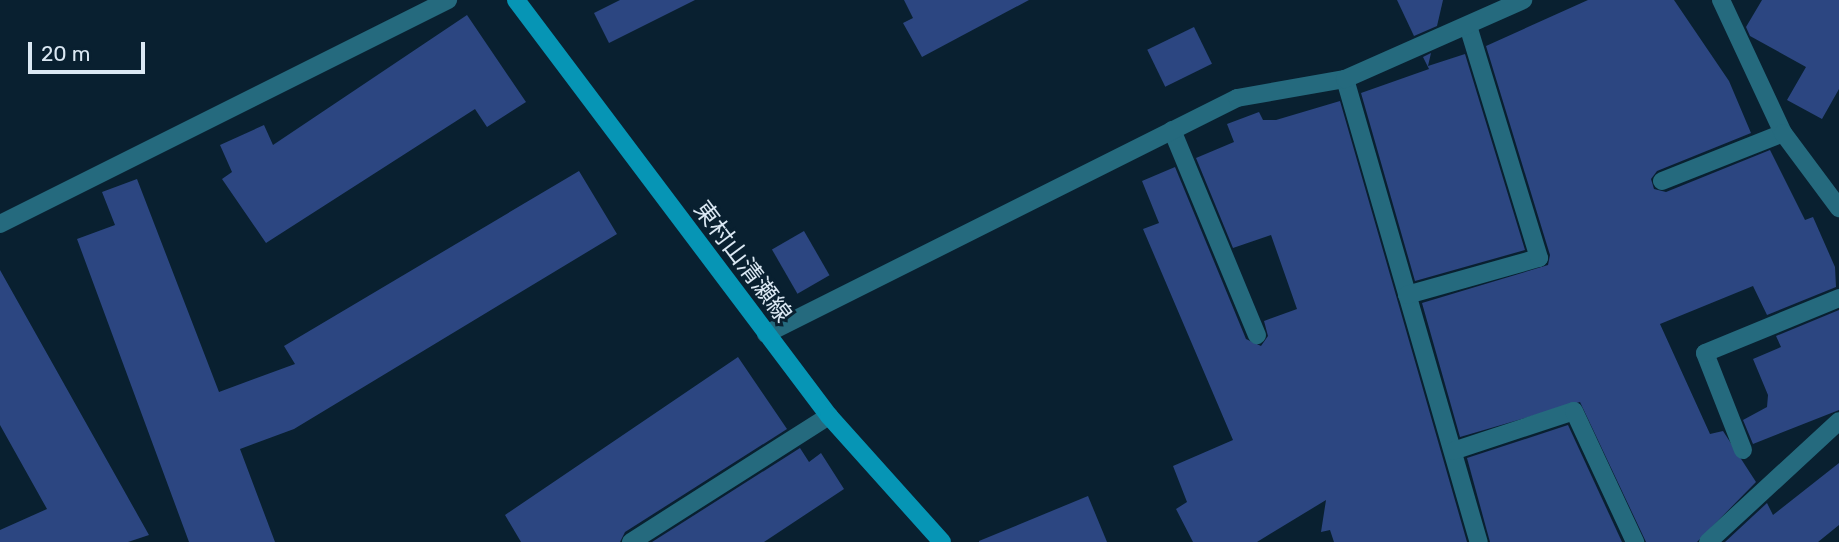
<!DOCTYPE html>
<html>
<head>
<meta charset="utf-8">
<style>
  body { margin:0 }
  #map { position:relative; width:1839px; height:542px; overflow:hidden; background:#092030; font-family:Rubik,"Noto Sans JP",sans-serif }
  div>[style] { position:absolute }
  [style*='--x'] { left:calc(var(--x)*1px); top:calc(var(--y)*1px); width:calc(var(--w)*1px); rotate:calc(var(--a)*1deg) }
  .building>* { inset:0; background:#2c4681; transform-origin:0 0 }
  .service>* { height:18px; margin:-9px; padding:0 9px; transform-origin:9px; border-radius:9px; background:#256a7e }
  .minor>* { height:18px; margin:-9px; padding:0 9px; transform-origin:9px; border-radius:9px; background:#256a7e }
  .secondary>* { height:18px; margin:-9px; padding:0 9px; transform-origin:9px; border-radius:9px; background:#0695b5 }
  span { translate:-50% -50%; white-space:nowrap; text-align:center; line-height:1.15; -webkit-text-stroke:6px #092030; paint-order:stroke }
  .street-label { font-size:24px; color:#dbe8f3 }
  .scale { position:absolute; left:28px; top:42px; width:117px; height:32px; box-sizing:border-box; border:4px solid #dbe8f3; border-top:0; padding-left:9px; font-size:21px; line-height:24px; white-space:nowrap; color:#dbe8f3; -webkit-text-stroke:5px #092030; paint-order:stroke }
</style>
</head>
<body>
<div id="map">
  <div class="building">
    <i style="clip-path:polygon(620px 0,695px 0,609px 43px,594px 13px)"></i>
    <i style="clip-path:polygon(904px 0,1029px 0,922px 57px,903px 23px,913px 18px)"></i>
    <i style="clip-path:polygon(1397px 0,1443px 0,1437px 26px,1414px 36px)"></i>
    <i style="clip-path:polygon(1588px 0,1674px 0,1729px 81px,1751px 133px,1657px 171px,1651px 179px,1654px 189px,1666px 192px,1770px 150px,1805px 220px,1813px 217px,1835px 267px,1836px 287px,1767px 315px,1753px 286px,1660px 324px,1710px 434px,1723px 431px,1756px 482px,1697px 542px,1646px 542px,1580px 402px,1460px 437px,1422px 303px,1548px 265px,1550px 255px,1486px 46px)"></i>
    <i style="clip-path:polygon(1762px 0,1839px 0,1839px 89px,1822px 119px,1787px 100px,1806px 67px,1750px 36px,1746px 27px)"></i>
    <i style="clip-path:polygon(467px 15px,526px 102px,487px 127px,475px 109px,266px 243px,222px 179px,232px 172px,220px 145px,264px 125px,273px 145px)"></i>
    <i style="left:1194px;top:27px;width:41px;height:52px;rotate:64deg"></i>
    <i style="clip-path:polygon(1431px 53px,1428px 66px,1465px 54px,1525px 250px,1415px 281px,1361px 93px,1429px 69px,1423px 57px)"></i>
    <i style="clip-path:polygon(1340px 101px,1467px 542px,1334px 542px,1330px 530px,1321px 532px,1326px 500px,1257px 542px,1193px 542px,1176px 509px,1187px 502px,1173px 466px,1233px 440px,1143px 229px,1159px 223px,1142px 181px,1175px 167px,1246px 339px,1261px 346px,1268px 336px,1264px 321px,1297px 309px,1271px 235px,1233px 248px,1196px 158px,1234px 142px,1227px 124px,1259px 112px,1263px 120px,1276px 120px)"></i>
    <i style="clip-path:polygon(579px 171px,617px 234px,294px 429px,240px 449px,275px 542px,189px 542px,77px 239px,115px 225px,102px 192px,137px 179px,219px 392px,295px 364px,284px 346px)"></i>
    <i style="left:804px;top:231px;width:51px;height:37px;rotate:60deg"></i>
    <i style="clip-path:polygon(0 270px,149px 535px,128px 542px,0 542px,0 530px,47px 509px,0 425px)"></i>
    <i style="clip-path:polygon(1839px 310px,1839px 410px,1753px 444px,1743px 420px,1767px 407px,1768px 395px,1753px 359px,1781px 347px,1776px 336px)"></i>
    <i style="clip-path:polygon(738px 357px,787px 429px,625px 532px,620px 542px,521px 542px,505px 515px)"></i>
    <i style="clip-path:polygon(1568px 425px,1622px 542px,1490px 542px,1467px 458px)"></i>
    <i style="clip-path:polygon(800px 448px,809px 462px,821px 453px,844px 489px,764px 542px,652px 542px)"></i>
    <i style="clip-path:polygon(1839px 463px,1839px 525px,1818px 542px,1725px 542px,1767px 503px,1773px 515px)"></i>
    <i style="clip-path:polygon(1088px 496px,1107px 542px,979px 542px,979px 541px)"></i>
  </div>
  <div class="service">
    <i style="--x:1345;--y:79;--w:482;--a:73.9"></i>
    <i style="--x:1172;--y:130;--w:222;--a:67.5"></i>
    <i style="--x:1662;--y:181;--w:130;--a:-21.6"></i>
    <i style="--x:1407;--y:295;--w:137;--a:-15.7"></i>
    <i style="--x:1539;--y:258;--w:243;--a:-107"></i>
    <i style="--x:1743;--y:450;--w:104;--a:-111.4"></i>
    <i style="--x:1705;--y:353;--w:145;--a:-22.3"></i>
    <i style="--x:1453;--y:451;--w:127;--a:-18.3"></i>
    <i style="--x:1574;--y:411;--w:145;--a:65"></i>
    <i style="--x:1708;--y:542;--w:178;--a:-42.7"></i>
  </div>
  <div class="minor">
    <i style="--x:1721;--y:0;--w:147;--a:65"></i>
    <i style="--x:1783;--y:133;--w:94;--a:53.3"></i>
    <i style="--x:0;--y:224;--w:501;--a:-26.57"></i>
    <i style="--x:766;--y:334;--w:527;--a:-26.61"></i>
    <i style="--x:1237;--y:98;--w:110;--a:-10"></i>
    <i style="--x:1345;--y:79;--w:195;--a:-23.9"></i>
    <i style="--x:631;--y:542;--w:235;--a:-32.5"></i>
  </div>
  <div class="secondary">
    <i style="--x:516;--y:0;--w:521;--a:53.04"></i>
    <i style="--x:829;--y:416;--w:169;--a:48.1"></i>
  </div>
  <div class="street-label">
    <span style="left:742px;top:262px;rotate:53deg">東村山清瀬線</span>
  </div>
  <div class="scale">20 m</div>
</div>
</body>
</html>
